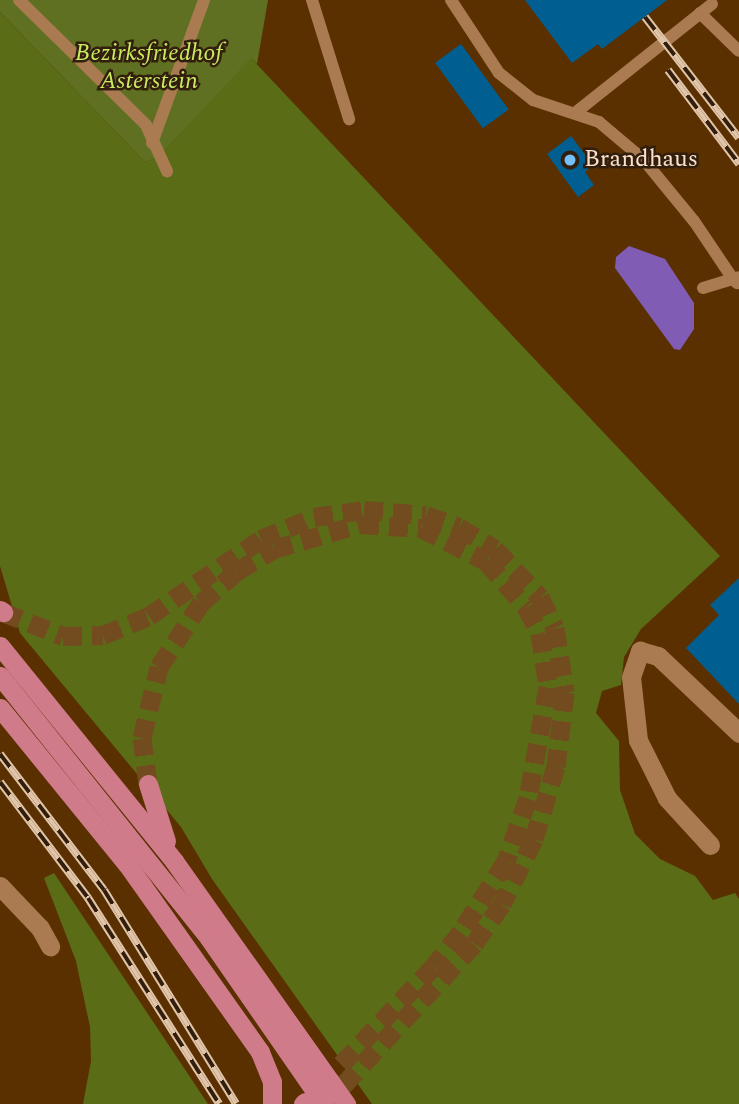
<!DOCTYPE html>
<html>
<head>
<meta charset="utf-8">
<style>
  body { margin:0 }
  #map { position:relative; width:739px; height:1104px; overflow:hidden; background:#5a3000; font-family:Spectral,serif }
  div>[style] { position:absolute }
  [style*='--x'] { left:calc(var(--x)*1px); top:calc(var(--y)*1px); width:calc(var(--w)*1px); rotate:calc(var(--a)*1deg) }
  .green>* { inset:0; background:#5f7022 }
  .forest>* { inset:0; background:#5a6c16 }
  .water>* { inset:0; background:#815cb5 }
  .building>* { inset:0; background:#005f90; transform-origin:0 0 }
  .trunk-tunnel>* { height:19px; margin-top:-9.5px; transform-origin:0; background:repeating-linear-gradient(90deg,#724b1f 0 19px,transparent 0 29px) }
  .service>* { height:12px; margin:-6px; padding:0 6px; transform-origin:6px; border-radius:6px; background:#aa7a51 }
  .minor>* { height:19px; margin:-9.5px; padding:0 9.5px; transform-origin:9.5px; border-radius:9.5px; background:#aa7a51 }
  .trunk>* { height:19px; margin:-9.5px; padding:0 9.5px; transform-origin:9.5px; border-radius:9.5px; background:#d07b8a }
  .rail>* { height:8px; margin-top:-4px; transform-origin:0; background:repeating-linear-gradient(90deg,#311e0d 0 16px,#e1c5aa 0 32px); box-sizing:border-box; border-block:2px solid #e1c5aa }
  .dots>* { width:19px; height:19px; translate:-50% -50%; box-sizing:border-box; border:4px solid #311e0d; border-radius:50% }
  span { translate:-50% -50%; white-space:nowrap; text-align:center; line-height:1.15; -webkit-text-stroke:5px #311e0d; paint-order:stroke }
  .park-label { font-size:24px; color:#cbec62; font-style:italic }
  .poi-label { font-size:24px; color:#fce2cc }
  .left { translate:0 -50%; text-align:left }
</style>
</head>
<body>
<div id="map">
  <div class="green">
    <i style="clip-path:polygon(0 0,268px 0,257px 64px,252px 59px,158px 157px,145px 162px,0 12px)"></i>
  </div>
  <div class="forest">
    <i style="clip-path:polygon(0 12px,145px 162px,158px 157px,251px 58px,720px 556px,641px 629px,624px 657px,621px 685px,602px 691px,596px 713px,619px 741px,620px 790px,635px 834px,660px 859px,695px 876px,713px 900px,735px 893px,739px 899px,739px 1104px,372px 1104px,212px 879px,181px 827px,20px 633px,0 566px)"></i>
    <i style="clip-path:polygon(54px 873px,208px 1104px,83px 1104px,91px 1061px,90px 1027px,76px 961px,44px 878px)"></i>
  </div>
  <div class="water">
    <i style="clip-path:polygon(629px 246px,665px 259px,694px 303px,694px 329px,680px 350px,674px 349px,615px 268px,616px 257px)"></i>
  </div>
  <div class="building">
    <i style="clip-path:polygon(525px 0,667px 0,602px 49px,598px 44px,572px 63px)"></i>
    <i style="left:461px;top:44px;width:81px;height:32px;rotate:54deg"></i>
    <i style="clip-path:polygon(571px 136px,593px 165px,585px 172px,594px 185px,578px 197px,547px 154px)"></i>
    <i style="clip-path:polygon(739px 578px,739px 704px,686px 648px,719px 615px,710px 605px)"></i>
  </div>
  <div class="trunk-tunnel">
    <i style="--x:3;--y:612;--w:65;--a:21.8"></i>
    <i style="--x:63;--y:636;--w:40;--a:-1.4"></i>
    <i style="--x:103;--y:635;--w:50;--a:-22.4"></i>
    <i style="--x:149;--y:616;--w:136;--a:-34.5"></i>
    <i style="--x:261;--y:539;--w:57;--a:-22.5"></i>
    <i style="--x:314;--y:517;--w:50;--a:-8"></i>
    <i style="--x:364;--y:510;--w:62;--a:4.6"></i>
    <i style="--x:426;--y:515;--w:35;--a:20"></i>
    <i style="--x:459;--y:527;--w:42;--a:31.4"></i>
    <i style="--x:495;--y:549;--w:66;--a:46.8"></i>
    <i style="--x:540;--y:597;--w:34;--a:64"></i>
    <i style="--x:555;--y:628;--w:65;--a:81.1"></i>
    <i style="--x:565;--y:692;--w:75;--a:96.9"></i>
    <i style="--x:556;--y:766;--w:76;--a:106.8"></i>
    <i style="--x:534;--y:839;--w:72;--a:116.2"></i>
    <i style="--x:502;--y:904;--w:49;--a:125"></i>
    <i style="--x:474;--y:944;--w:217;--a:132.8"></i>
    <i style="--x:148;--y:784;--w:46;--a:-97.4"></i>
    <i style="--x:142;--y:738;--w:73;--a:-76.5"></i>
    <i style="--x:159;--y:667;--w:77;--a:-56.7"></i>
    <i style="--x:201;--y:603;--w:48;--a:-41.6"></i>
    <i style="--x:237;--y:571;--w:43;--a:-30.7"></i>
    <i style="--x:274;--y:549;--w:90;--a:-16.2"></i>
    <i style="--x:360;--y:524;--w:61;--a:3.8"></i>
    <i style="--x:421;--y:528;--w:73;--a:26.9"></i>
    <i style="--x:486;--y:561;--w:61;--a:49"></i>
    <i style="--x:526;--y:607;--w:30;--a:62"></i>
    <i style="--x:540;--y:633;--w:55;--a:81.6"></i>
    <i style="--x:548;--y:687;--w:113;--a:100.2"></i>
    <i style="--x:528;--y:798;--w:67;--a:109.2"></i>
    <i style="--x:506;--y:861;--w:84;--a:122.4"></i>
    <i style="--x:461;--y:932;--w:43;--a:128.5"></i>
    <i style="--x:434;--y:966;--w:170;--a:133.3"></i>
  </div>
  <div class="service">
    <i style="--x:19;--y:0;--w:178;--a:44.5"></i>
    <i style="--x:146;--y:125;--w:51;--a:65.5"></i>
    <i style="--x:312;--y:0;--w:125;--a:72.7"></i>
    <i style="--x:451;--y:0;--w:87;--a:56.7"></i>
    <i style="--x:499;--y:73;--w:43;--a:38.5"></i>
    <i style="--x:533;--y:100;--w:70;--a:18.4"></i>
    <i style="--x:599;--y:122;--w:57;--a:40.1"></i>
    <i style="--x:643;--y:159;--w:80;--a:50.6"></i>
    <i style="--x:694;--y:221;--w:70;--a:56.1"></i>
    <i style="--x:733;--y:279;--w:6;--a:-18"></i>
    <i style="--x:700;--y:13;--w:54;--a:44.3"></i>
    <i style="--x:575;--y:113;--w:175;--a:-38.5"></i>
    <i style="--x:152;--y:143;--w:152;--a:-70"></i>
    <i style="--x:703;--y:288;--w:31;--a:-17"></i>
    <i style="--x:733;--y:279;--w:6;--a:45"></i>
  </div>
  <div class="minor">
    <i style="--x:710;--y:845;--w:64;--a:-132.5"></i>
    <i style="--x:667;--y:798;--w:65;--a:-116.6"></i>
    <i style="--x:638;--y:740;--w:63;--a:-96.3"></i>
    <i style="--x:631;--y:677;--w:28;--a:-71"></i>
    <i style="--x:640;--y:651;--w:19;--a:16"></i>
    <i style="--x:658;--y:656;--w:112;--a:43.5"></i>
    <i style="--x:0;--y:886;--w:58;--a:46.4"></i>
    <i style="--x:40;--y:928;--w:21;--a:61"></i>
  </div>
  <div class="trunk">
    <i style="--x:0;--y:610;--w:4;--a:34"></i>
    <i style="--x:0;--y:646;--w:277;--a:51"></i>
    <i style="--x:174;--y:861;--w:298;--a:54.7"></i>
    <i style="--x:0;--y:676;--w:335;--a:51.4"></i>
    <i style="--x:209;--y:938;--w:202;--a:55.3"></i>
    <i style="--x:0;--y:708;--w:201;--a:50.9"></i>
    <i style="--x:127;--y:864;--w:230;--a:54.7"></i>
    <i style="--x:260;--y:1052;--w:32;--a:68"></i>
    <i style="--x:272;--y:1082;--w:22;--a:90"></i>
    <i style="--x:148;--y:784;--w:60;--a:72.5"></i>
    <i style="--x:303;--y:1104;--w:3;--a:-45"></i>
  </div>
  <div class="rail">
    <i style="--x:645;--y:17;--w:153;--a:52.2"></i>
    <i style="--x:668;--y:70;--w:118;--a:52.9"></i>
    <i style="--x:0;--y:754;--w:171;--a:52.6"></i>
    <i style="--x:104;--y:890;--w:251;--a:58.3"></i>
    <i style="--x:0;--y:782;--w:146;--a:52.8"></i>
    <i style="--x:88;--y:898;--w:244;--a:57.5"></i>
  </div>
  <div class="dots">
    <i style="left:570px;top:160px;background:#75c0f6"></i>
  </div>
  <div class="park-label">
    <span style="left:149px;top:68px">Bezirksfriedhof<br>Asterstein</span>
  </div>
  <div class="poi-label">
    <span class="left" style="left:584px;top:160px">Brandhaus</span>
  </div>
</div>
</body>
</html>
